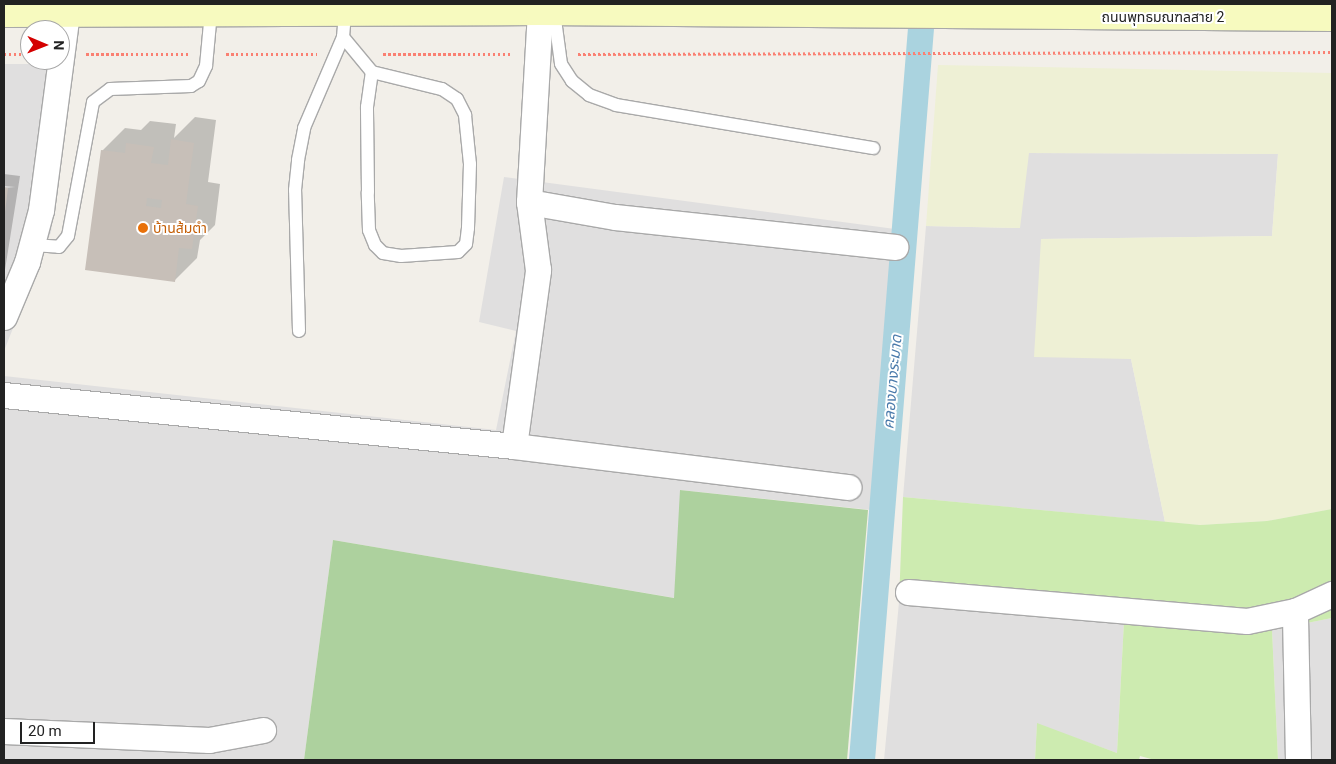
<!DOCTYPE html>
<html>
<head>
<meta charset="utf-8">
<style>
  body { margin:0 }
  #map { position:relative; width:1336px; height:764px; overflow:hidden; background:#f2efe9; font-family:Roboto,"Noto Sans Thai",sans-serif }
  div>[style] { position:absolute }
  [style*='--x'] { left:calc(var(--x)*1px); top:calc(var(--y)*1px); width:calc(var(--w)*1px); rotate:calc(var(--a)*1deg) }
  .residential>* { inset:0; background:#e0dfdf }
  .farmland>* { inset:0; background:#eef0d5 }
  .grass>* { inset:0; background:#cdebb0 }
  .forest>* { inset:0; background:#add19e }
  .shadow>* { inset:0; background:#0003 }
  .canal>* { height:26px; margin:-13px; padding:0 13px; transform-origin:13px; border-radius:13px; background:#aad3df }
  .building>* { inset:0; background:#c7bfb8 }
  .path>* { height:3px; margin-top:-1.5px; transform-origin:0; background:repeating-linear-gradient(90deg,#fa8072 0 2.5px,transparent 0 5px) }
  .roads { filter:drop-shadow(1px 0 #a9a9a9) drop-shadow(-1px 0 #a9a9a9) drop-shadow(0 1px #a9a9a9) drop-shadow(0 -1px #a9a9a9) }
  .lane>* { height:12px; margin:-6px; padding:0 6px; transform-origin:6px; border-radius:6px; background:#fff }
  .street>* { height:25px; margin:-12.5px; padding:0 12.5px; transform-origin:12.5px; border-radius:12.5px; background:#fff }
  .secondary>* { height:28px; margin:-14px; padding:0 14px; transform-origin:14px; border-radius:14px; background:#f7fabf }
  .dots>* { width:14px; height:14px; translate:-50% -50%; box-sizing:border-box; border:2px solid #fff; border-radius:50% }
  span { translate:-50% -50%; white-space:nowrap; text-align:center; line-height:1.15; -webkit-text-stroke:4px #fff; paint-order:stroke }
  .street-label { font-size:14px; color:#222 }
  .food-label { font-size:14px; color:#c56008 }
  .left { translate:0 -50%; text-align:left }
  .water-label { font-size:15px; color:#4a7aab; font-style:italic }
  .frame { position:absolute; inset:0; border:5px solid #222; pointer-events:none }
  .north { position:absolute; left:20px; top:20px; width:50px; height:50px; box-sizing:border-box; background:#fff; border:1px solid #a7a7a7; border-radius:50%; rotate:91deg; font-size:14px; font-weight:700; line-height:20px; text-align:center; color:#222 }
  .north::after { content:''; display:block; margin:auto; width:18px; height:22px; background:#d40000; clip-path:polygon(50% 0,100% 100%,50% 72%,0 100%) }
  .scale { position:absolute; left:20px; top:722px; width:75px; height:22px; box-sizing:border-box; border:2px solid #222; border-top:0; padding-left:6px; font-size:15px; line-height:18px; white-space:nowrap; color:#222; -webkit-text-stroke:4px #fff; paint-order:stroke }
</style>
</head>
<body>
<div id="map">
  <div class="residential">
    <i style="clip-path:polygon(4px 64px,72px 64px,51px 232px,4px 351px)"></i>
    <i style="clip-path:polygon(1028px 153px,1278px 154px,1272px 236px,1041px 239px,1131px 359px,1165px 522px,903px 497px,926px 226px,1019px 228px)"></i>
    <i style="clip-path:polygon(504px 177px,895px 229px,872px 510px,681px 490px,675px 598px,333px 540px,304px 760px,4px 760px,4px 376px,496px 430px,516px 331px,479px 322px)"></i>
    <i style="clip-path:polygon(899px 602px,1124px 621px,1117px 753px,1037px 724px,1035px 760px,884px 760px)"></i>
    <i style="clip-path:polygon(1332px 618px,1332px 760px,1278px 760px,1272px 630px)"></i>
  </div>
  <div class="farmland">
    <i style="clip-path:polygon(938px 65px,1332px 73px,1332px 509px,1267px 521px,1200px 525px,1165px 522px,1131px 359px,1034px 357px,1041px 239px,1272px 236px,1278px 154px,1029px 153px,1020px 228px,926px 226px)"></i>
  </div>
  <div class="grass">
    <i style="clip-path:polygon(903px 497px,1200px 525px,1267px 521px,1332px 509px,1332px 618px,1272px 630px,1278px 760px,1155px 760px,1140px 756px,1139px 760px,1035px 760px,1037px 723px,1117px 753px,1124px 621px,899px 602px)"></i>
  </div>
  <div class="forest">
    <i style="clip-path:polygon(680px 490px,868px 510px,847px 760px,304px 760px,333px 540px,674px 598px)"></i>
  </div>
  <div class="shadow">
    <i style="clip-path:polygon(195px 117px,216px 120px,208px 182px,220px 184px,215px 225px,200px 240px,197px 258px,175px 280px,102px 151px,125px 128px,141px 130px,150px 121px,176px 124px,174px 138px)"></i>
    <i style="clip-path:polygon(4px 174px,20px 176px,4px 276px,4px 188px,15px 187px,4px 186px)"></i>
  </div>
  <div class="canal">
    <i style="--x:862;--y:760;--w:758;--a:-85.39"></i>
  </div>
  <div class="building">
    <i style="clip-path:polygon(evenodd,171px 139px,194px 143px,186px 204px,198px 206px,192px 249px,179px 248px,175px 282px,85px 270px,101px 150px,125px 153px,126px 143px,154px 147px,151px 163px,168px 165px,171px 139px,147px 198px,162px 200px,161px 208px,146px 206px,147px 198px)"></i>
    <i style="clip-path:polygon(4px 187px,8px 188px,5px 212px,4px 212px)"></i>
  </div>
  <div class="path">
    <i style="--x:4;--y:54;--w:26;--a:0"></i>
    <i style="--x:86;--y:54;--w:103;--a:0"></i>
    <i style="--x:226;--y:54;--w:91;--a:0"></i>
    <i style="--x:383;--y:54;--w:129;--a:0"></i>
    <i style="--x:578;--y:54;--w:754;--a:-0.15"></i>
  </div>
  <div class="roads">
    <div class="lane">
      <i style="--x:554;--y:12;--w:52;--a:82.3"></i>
      <i style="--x:561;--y:64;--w:20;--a:57"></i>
      <i style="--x:572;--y:81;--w:22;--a:39"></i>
      <i style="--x:589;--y:95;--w:29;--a:20"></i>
      <i style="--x:616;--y:105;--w:261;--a:9.5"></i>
      <i style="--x:343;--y:37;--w:45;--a:50.4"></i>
      <i style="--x:372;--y:72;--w:72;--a:13.7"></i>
      <i style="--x:442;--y:89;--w:18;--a:34"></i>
      <i style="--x:457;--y:99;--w:18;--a:63"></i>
      <i style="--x:465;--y:115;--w:49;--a:84.2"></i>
      <i style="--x:470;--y:164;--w:64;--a:91.8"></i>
      <i style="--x:468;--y:228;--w:16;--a:97"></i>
      <i style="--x:466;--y:244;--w:11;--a:135"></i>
      <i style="--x:458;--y:252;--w:57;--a:176"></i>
      <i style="--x:401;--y:256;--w:18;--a:-171"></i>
      <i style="--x:383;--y:253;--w:11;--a:-135"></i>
      <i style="--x:375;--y:245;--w:16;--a:-112"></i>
      <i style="--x:369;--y:230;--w:38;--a:-92"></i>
      <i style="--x:368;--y:192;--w:85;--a:-90.7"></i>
      <i style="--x:367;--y:107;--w:35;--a:-82"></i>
      <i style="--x:33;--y:245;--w:26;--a:4"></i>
      <i style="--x:59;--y:247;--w:14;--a:-51"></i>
      <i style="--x:68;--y:236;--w:136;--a:-79.4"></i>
      <i style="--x:93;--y:102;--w:21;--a:-37"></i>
      <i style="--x:110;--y:89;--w:81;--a:-2.1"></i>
      <i style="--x:191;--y:86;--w:9;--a:-32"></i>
      <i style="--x:199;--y:81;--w:17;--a:-65"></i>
      <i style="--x:206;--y:66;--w:54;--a:-84.7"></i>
      <i style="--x:299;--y:331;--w:141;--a:-91.6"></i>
      <i style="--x:295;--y:190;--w:30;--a:-84"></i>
      <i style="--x:298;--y:160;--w:33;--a:-79"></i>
      <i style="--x:304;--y:128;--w:99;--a:-66.8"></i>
      <i style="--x:343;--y:37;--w:25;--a:-85"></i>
    </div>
    <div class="street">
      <i style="--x:529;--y:202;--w:87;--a:9.9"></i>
      <i style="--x:615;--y:217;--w:282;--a:6.1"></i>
      <i style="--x:4;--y:317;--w:60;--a:-67.3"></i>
      <i style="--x:27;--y:262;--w:54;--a:-74.9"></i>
      <i style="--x:41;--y:210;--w:200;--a:-82.5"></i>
      <i style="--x:4;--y:395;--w:513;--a:5.71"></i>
      <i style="--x:514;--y:446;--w:178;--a:-82.2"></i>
      <i style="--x:538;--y:270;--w:69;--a:-97.5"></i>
      <i style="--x:529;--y:202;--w:191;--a:-86.7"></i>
      <i style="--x:514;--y:446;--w:337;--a:7"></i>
      <i style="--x:908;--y:592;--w:340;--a:4.9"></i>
      <i style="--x:1247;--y:621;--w:49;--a:-11.8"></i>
      <i style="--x:4;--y:731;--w:205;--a:2.5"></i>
      <i style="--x:209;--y:740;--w:55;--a:-10.5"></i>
      <i style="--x:1298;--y:760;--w:149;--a:-91.2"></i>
      <i style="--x:1295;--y:611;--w:41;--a:-24.7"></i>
    </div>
    <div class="secondary">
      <i style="--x:4;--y:13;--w:536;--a:-0.21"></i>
      <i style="--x:540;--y:11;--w:792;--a:0.43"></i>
    </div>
  </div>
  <div class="dots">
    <i style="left:143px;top:228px;background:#e8710a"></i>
  </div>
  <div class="street-label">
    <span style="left:1163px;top:17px">ถนนพุทธมณฑลสาย 2</span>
  </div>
  <div class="food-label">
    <span class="left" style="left:153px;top:228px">บ้านส้มตำ</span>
  </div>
  <div class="water-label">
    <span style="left:893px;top:382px;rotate:-85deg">คลองบางระมาด</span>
  </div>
  <div class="frame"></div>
  <div class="north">N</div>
  <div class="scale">20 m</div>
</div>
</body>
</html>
